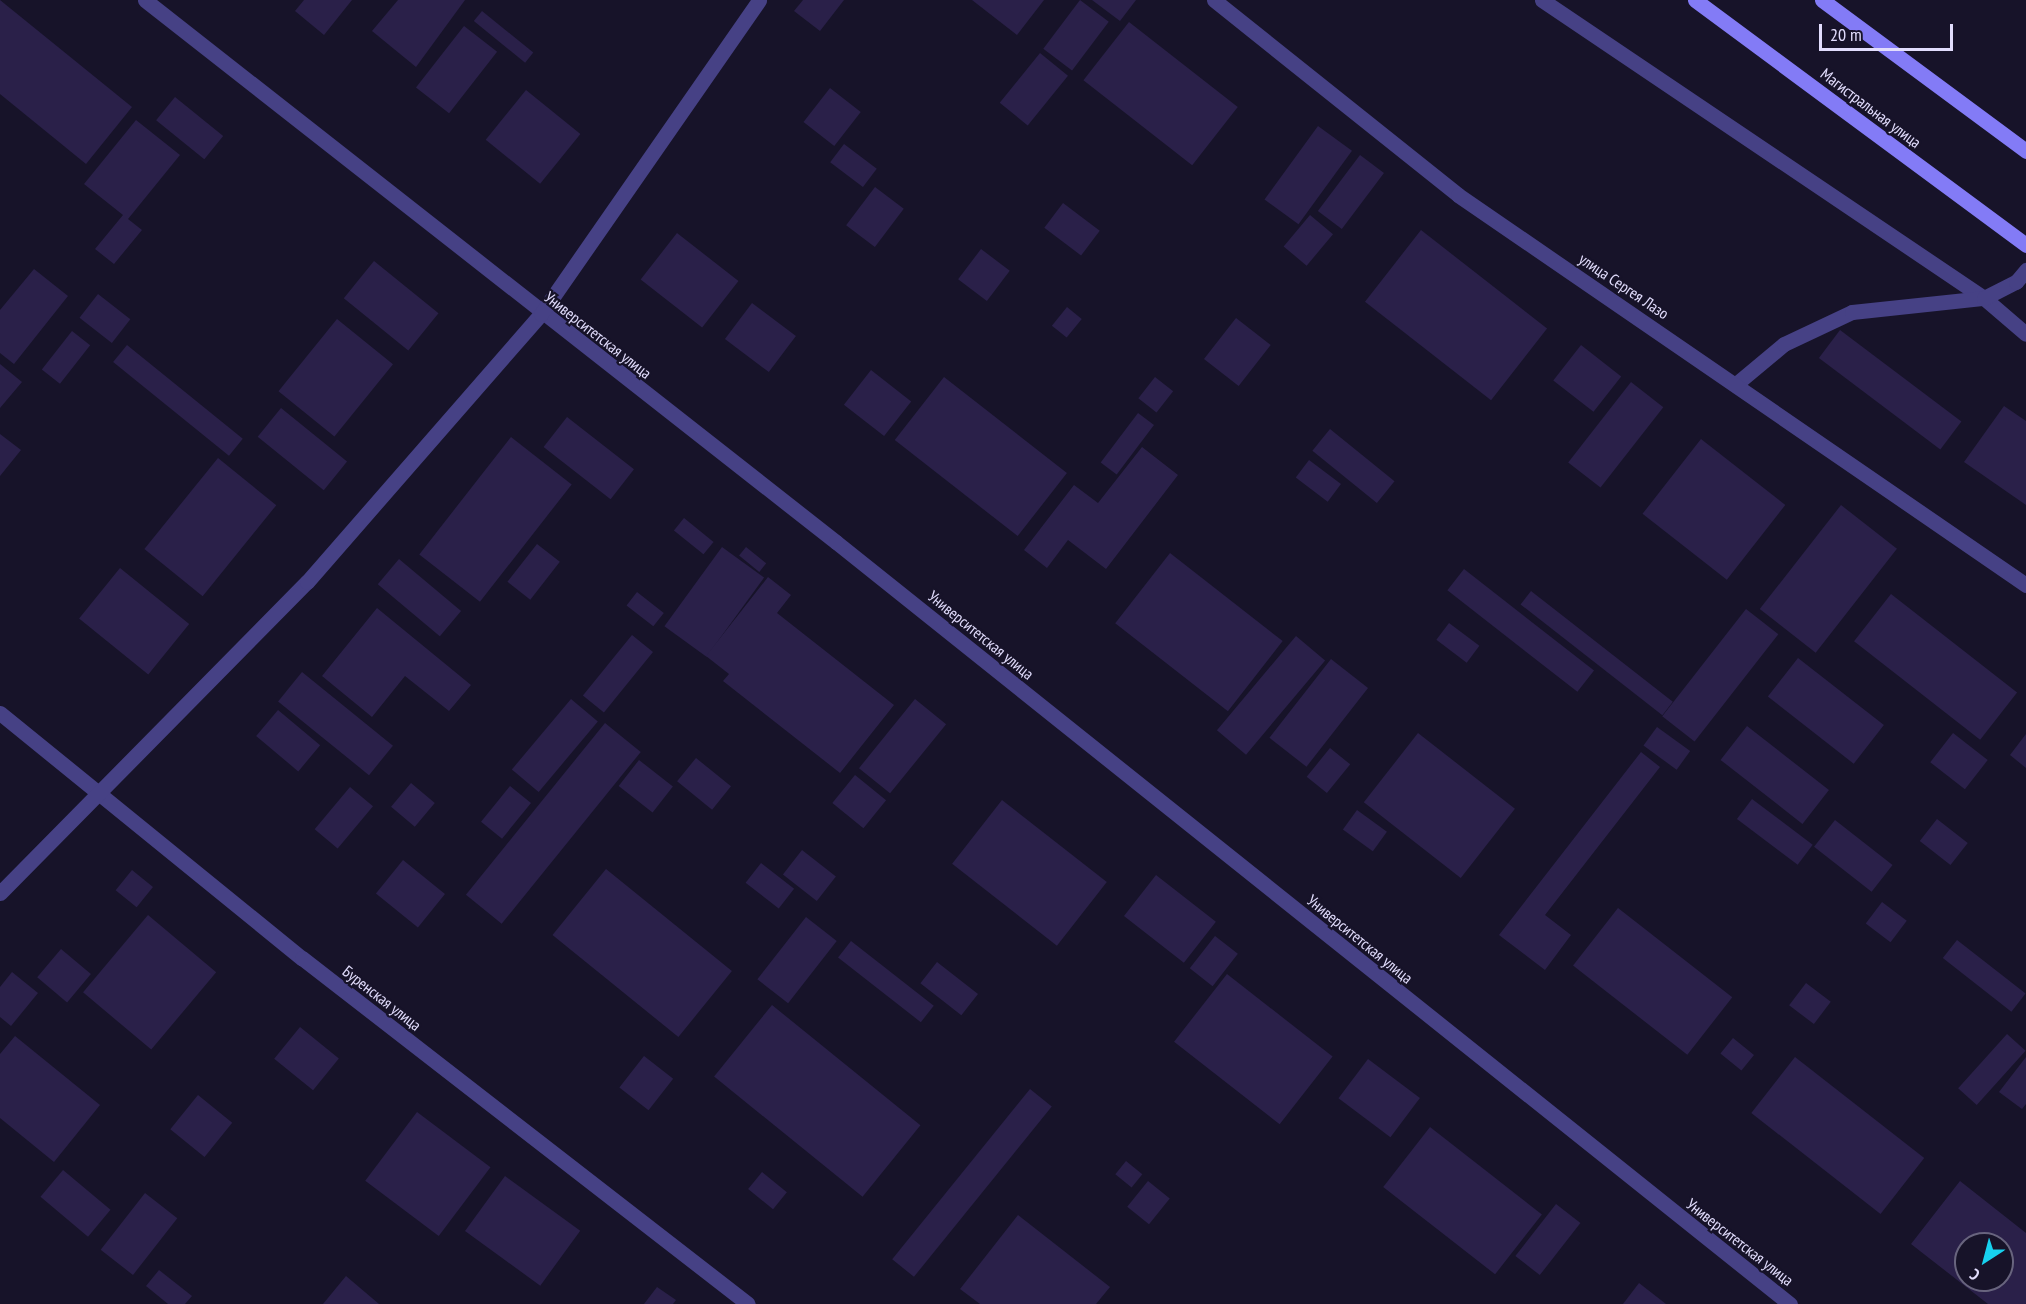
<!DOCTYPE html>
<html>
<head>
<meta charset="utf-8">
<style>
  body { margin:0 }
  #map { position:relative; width:2026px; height:1304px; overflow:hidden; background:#171329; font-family:"PT Sans Narrow",sans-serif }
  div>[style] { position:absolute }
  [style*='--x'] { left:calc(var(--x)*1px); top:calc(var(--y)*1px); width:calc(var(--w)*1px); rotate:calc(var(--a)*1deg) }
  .building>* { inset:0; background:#2a2049; transform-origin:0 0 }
  .service>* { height:15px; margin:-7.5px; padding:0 7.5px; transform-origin:7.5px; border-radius:7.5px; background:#464185 }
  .minor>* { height:15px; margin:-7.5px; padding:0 7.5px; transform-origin:7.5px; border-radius:7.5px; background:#464185 }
  .secondary>* { height:15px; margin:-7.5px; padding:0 7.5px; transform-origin:7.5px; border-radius:7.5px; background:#837bf6 }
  span { translate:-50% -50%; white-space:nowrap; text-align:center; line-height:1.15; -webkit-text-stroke:4.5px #171329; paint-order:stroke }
  .street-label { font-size:16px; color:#e2ddfd }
  .north { position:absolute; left:1954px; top:1232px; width:60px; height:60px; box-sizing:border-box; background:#171329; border:2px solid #68647e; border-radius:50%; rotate:216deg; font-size:16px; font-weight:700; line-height:24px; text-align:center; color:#e2ddfd }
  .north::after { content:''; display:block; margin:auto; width:21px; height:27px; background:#17d1ef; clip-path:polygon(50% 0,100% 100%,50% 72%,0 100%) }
  .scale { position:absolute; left:1819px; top:24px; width:134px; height:27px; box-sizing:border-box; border:3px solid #e2ddfd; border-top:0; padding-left:8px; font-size:18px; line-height:21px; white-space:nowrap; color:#e2ddfd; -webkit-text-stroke:4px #171329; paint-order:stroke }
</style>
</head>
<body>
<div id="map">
  <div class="building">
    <i style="clip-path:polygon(0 0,132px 107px,86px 164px,0 94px)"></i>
    <i style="clip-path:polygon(304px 0,352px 0,324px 35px,295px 11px)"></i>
    <i style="clip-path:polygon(398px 0,465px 0,416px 67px,372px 31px)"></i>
    <i style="clip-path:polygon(803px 0,844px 0,820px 31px,794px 11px)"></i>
    <i style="clip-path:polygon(972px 0,1044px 0,1017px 35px)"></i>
    <i style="left:1080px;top:0;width:36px;height:61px;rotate:37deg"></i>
    <i style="clip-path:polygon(1092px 0,1136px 0,1120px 21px)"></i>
    <i style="left:482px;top:11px;width:66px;height:13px;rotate:39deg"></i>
    <i style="left:1129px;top:22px;width:138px;height:74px;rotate:38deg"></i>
    <i style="left:464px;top:26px;width:42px;height:78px;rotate:38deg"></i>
    <i style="left:1040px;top:53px;width:36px;height:64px;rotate:39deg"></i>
    <i style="left:830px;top:88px;width:39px;height:43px;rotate:38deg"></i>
    <i style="left:526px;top:90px;width:70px;height:64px;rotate:39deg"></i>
    <i style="left:175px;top:97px;width:62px;height:30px;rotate:39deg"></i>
    <i style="clip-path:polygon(136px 120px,180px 155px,128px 219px,142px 230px,114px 264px,95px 249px,123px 215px,84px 184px)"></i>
    <i style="left:1318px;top:126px;width:42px;height:91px;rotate:36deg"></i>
    <i style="left:844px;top:144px;width:41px;height:23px;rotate:37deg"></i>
    <i style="left:1360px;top:155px;width:30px;height:70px;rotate:37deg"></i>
    <i style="left:875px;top:187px;width:36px;height:48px;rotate:37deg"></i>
    <i style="left:1063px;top:203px;width:46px;height:31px;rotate:37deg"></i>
    <i style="left:1310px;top:215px;width:30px;height:41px;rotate:40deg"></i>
    <i style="left:1421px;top:230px;width:160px;height:91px;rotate:38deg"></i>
    <i style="left:677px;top:233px;width:78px;height:59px;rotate:38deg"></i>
    <i style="left:981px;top:249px;width:36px;height:38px;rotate:37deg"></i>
    <i style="left:374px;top:261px;width:83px;height:48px;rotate:39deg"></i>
    <i style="clip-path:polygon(34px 269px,68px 296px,14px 364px,0 353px,0 310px)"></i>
    <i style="left:98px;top:294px;width:41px;height:30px;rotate:38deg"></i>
    <i style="left:752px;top:303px;width:55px;height:45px;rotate:37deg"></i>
    <i style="left:1067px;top:307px;width:19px;height:24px;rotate:39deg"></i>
    <i style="left:1236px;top:318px;width:44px;height:52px;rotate:38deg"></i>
    <i style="left:337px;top:319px;width:72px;height:93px;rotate:39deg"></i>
    <i style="left:1840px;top:330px;width:152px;height:35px;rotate:37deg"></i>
    <i style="left:72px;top:331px;width:23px;height:49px;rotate:38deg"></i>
    <i style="left:127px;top:345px;width:149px;height:22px;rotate:39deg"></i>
    <i style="left:1581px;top:345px;width:51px;height:45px;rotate:38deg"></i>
    <i style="clip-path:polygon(0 364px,22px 382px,0 408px)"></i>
    <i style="left:871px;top:370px;width:51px;height:44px;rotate:38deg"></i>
    <i style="left:944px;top:377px;width:156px;height:80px;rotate:38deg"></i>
    <i style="left:1155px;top:377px;width:23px;height:27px;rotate:38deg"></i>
    <i style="left:1631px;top:382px;width:41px;height:102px;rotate:38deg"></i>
    <i style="clip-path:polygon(2004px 406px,2026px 421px,2026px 505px,1964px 462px)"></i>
    <i style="left:281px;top:408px;width:85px;height:37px;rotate:39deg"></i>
    <i style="left:1138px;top:413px;width:20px;height:62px;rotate:37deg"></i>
    <i style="left:567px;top:417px;width:85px;height:38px;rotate:38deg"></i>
    <i style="left:1330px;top:429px;width:83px;height:28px;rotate:39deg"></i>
    <i style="clip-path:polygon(0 434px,21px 450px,0 476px)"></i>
    <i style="left:511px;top:437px;width:77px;height:149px;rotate:38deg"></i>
    <i style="left:1701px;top:439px;width:107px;height:95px;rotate:38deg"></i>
    <i style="clip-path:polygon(1142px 447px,1178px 475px,1106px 569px,1068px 540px,1047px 568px,1024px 550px,1074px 485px,1098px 503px)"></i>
    <i style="left:218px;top:458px;width:75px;height:117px;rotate:39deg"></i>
    <i style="left:1309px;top:460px;width:40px;height:22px;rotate:37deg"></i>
    <i style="left:1841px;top:505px;width:71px;height:132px;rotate:38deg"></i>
    <i style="left:684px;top:518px;width:38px;height:16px;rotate:39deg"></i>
    <i style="left:537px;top:544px;width:29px;height:48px;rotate:38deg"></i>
    <i style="left:722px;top:547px;width:52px;height:98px;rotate:36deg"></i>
    <i style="left:746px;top:547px;width:26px;height:11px;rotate:39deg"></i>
    <i style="left:1170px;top:553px;width:143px;height:89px;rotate:38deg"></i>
    <i style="left:399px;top:559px;width:81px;height:33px;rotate:40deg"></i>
    <i style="left:120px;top:568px;width:89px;height:65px;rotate:39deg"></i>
    <i style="left:1464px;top:569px;width:165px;height:27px;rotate:38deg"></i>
    <i style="clip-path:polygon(768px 577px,791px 595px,777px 613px,894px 705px,840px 773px,723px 681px,729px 674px,706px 656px)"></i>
    <i style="left:1531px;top:591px;width:180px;height:17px;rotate:38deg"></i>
    <i style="left:637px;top:592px;width:34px;height:17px;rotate:38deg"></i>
    <i style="left:1891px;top:594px;width:160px;height:60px;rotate:38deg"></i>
    <i style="clip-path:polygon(377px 608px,471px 685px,449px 711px,405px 676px,372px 717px,322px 676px)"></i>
    <i style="left:1746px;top:609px;width:41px;height:136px;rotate:38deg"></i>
    <i style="left:1449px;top:623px;width:38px;height:21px;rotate:37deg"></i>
    <i style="left:632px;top:635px;width:27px;height:78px;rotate:39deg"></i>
    <i style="left:1296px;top:636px;width:38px;height:123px;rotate:40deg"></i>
    <i style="left:1798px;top:658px;width:109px;height:49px;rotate:38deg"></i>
    <i style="left:1331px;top:659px;width:47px;height:100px;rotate:38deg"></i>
    <i style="left:302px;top:672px;width:117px;height:38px;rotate:39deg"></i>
    <i style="left:571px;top:699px;width:35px;height:92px;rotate:40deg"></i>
    <i style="left:915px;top:699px;width:40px;height:89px;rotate:39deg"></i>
    <i style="left:278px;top:710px;width:55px;height:34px;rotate:40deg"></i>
    <i style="left:605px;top:723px;width:46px;height:221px;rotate:39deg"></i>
    <i style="left:1747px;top:726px;width:104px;height:43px;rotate:38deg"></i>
    <i style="left:1657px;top:727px;width:41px;height:23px;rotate:36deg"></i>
    <i style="left:1418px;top:733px;width:123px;height:88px;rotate:38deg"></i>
    <i style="left:1953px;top:733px;width:44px;height:37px;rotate:38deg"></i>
    <i style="clip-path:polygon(2026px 734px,2026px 768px,2010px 755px)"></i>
    <i style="left:1330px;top:748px;width:26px;height:37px;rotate:39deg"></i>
    <i style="clip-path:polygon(1641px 752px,1660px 767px,1545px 915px,1571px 935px,1545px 970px,1499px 935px)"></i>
    <i style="left:696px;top:758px;width:45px;height:30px;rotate:39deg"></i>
    <i style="left:639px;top:760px;width:43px;height:33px;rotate:38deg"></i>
    <i style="left:855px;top:775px;width:40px;height:36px;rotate:39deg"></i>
    <i style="left:411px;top:783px;width:31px;height:31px;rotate:40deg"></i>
    <i style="left:510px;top:786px;width:27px;height:46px;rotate:39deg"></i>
    <i style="left:350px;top:787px;width:30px;height:55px;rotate:40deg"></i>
    <i style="left:1752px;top:799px;width:76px;height:25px;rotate:37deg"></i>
    <i style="left:1002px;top:800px;width:133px;height:81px;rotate:38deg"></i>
    <i style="left:1357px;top:810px;width:37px;height:24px;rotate:36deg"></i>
    <i style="left:1937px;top:819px;width:39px;height:28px;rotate:38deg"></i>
    <i style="left:1835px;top:820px;width:73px;height:34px;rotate:38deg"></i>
    <i style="left:802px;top:850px;width:43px;height:31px;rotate:38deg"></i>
    <i style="left:403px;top:860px;width:54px;height:43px;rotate:39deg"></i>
    <i style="left:761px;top:863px;width:42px;height:25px;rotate:38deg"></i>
    <i style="left:606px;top:869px;width:162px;height:85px;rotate:39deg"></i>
    <i style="left:132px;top:870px;width:27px;height:26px;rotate:39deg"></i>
    <i style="left:1156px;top:875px;width:76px;height:52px;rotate:38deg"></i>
    <i style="left:1882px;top:902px;width:31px;height:27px;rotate:37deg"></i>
    <i style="left:1618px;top:908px;width:145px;height:73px;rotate:38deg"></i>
    <i style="left:148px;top:915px;width:89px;height:101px;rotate:40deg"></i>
    <i style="left:806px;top:917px;width:39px;height:79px;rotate:38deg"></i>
    <i style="left:1215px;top:936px;width:29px;height:41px;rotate:38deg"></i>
    <i style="left:1957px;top:940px;width:87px;height:23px;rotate:38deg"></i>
    <i style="left:851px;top:941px;width:105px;height:21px;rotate:38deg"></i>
    <i style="left:61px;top:949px;width:39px;height:37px;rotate:40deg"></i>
    <i style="left:937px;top:962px;width:52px;height:27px;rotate:38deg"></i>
    <i style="clip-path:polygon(12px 972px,38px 993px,11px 1026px,0 1017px,0 987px)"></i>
    <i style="left:1227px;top:974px;width:134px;height:86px;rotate:38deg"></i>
    <i style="left:1806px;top:983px;width:31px;height:28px;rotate:37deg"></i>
    <i style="left:772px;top:1005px;width:191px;height:92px;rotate:39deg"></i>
    <i style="left:300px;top:1027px;width:50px;height:41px;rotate:39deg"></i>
    <i style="left:2007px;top:1034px;width:25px;height:73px;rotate:42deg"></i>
    <i style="clip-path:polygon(15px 1036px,100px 1105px,54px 1162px,0 1118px,0 1054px)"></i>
    <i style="left:1733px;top:1038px;width:27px;height:20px;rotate:39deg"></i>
    <i style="left:644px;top:1056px;width:37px;height:40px;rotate:38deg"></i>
    <i style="left:1795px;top:1057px;width:164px;height:71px;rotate:38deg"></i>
    <i style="clip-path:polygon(2026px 1057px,2026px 1104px,2022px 1109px,1999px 1092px)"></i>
    <i style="left:1368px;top:1059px;width:65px;height:49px;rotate:37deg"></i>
    <i style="left:1030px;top:1089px;width:28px;height:219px;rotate:39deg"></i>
    <i style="left:198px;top:1095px;width:44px;height:44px;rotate:39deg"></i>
    <i style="left:417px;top:1112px;width:92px;height:86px;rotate:37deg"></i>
    <i style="left:1430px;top:1127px;width:142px;height:76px;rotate:38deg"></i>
    <i style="left:1126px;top:1161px;width:21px;height:17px;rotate:39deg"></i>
    <i style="left:63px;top:1170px;width:62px;height:35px;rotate:40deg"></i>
    <i style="left:762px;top:1172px;width:32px;height:22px;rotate:39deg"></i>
    <i style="left:505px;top:1176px;width:93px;height:68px;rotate:36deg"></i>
    <i style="left:1148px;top:1181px;width:28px;height:33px;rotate:39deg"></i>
    <i style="clip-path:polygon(evenodd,1960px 1181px,2026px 1233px,2026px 1304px,1988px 1304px,1911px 1244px,1960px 1181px,1966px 1244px,2002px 1244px,2002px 1280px,1966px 1280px,1966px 1244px)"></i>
    <i style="left:145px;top:1193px;width:41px;height:72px;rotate:38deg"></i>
    <i style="left:1556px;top:1204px;width:31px;height:66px;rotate:38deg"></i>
    <i style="clip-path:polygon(1018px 1215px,1110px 1287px,1096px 1304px,980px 1304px,960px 1289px)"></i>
    <i style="clip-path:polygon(159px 1270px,192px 1296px,185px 1304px,168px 1304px,146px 1286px)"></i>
    <i style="clip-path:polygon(346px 1276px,379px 1304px,323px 1304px)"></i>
    <i style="clip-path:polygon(1639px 1283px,1666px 1304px,1623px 1304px)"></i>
    <i style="clip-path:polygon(657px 1287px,676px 1300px,673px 1304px,644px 1304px)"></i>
  </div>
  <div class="service">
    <i style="--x:1542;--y:0;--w:533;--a:33.99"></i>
    <i style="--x:1984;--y:298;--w:55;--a:40.6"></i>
    <i style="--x:1736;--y:384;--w:62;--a:-39.8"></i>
    <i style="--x:1784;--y:344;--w:75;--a:-25.2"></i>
    <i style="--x:1852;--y:312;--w:133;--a:-6.1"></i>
    <i style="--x:1984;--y:298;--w:36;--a:-27"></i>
    <i style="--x:2016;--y:282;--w:16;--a:-50"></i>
  </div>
  <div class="minor">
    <i style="--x:145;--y:0;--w:878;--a:38.11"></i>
    <i style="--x:836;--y:542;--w:1221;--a:38.62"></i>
    <i style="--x:1214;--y:0;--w:312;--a:38.6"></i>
    <i style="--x:1458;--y:195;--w:689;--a:34.47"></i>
    <i style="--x:0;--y:713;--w:389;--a:39.1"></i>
    <i style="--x:302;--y:958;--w:564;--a:37.8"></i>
    <i style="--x:0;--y:893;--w:437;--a:-45.4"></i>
    <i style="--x:307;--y:582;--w:356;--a:-48.9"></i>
    <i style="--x:541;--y:314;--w:382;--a:-55.2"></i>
  </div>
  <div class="secondary">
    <i style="--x:1695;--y:0;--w:412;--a:36.5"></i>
    <i style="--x:1822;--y:0;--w:254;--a:36.5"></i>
  </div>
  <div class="street-label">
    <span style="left:1871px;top:108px;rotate:37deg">Магистральная улица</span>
    <span style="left:1624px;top:286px;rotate:34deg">улица Сергея Лазо</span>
    <span style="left:598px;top:335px;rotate:38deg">Университетская улица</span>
    <span style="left:981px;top:635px;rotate:39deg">Университетская улица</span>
    <span style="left:1360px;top:939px;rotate:39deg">Университетская улица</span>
    <span style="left:382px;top:998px;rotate:38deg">Буренская улица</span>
    <span style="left:1740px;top:1242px;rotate:38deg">Университетская улица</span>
  </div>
  <div class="north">С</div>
  <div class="scale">20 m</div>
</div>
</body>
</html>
